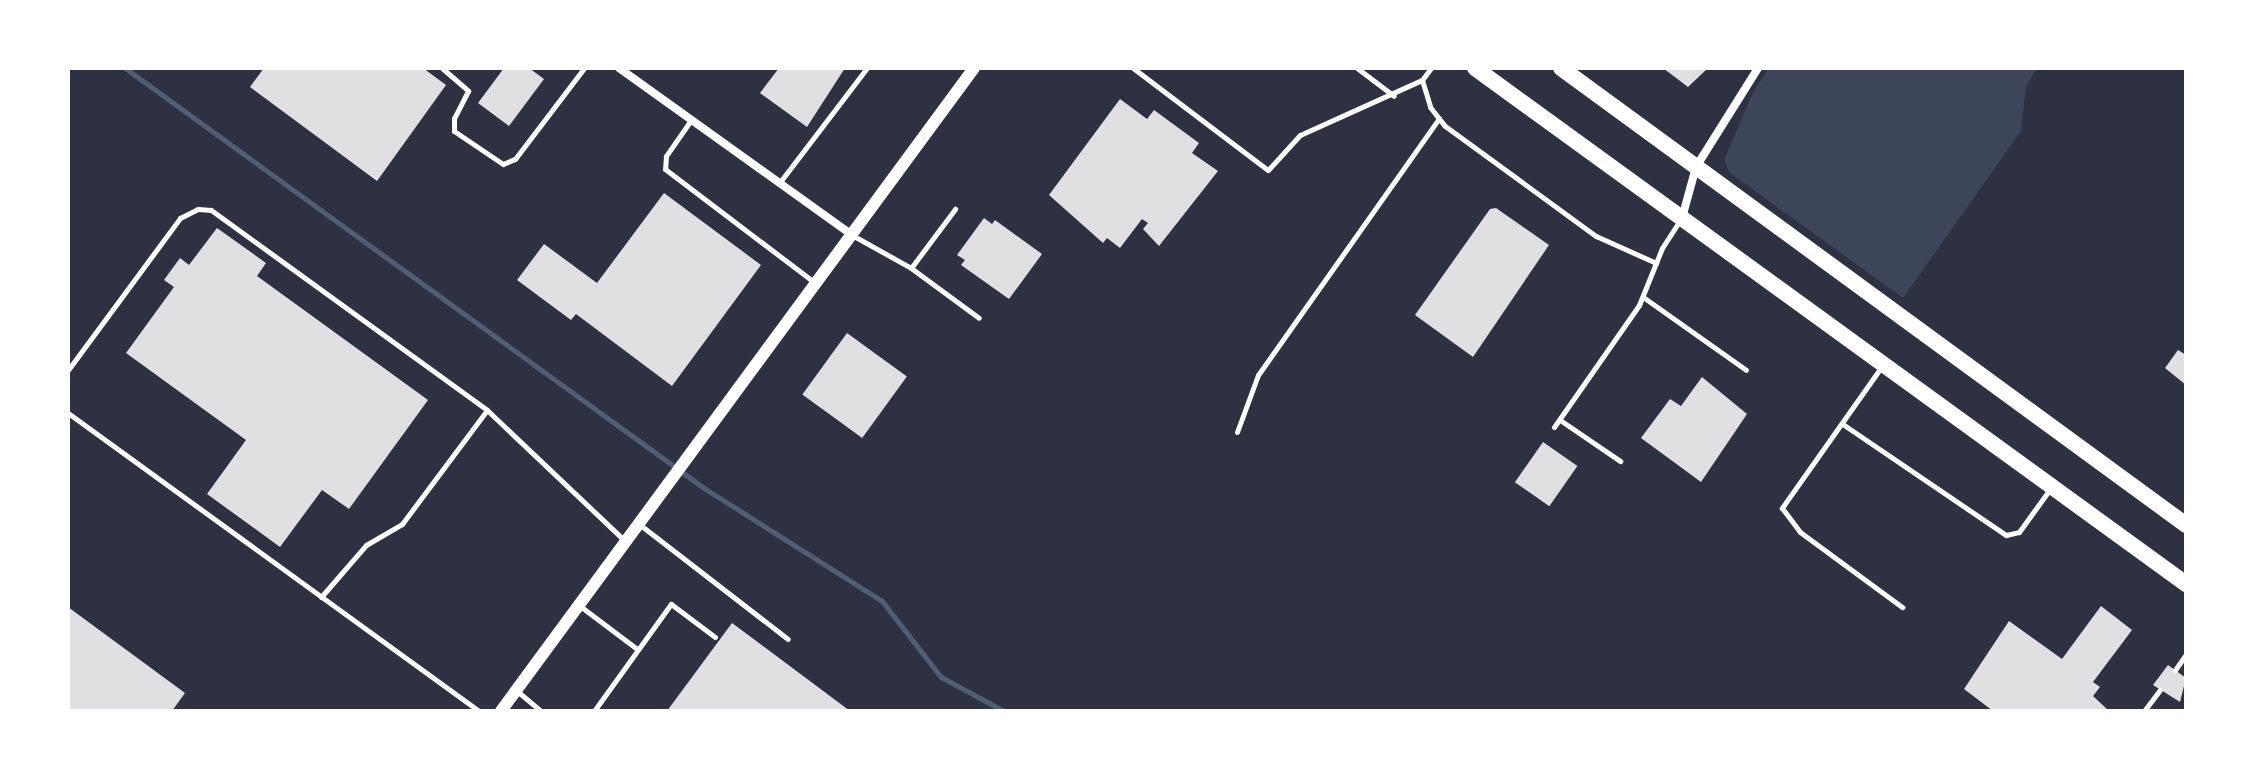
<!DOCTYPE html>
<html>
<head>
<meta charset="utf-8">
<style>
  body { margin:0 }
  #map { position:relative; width:2254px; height:779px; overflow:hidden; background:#2d3142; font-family:"Work Sans",sans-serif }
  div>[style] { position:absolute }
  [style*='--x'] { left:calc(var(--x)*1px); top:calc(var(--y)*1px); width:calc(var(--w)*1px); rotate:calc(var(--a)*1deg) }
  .green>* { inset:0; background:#3c4559 }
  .stream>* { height:5px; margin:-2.5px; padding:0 2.5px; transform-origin:2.5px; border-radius:2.5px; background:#4f5d75 }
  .building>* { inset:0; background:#e0e0e3; transform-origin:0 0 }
  .service>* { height:5px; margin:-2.5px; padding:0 2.5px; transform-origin:2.5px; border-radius:2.5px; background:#fff }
  .minor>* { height:8px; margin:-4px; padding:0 4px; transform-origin:4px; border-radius:4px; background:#fff }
  .tertiary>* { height:12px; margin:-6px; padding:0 6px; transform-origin:6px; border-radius:6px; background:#fff }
  .primary>* { height:16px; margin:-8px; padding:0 8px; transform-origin:8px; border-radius:8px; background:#fff }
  span { translate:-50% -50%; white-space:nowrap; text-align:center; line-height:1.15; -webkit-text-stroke:8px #fff; paint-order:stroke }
  .frame { position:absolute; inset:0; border:70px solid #fff; pointer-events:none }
</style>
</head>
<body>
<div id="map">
  <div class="green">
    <i style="clip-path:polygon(1769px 68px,2037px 68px,2026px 87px,2021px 131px,1903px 298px,1730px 173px,1724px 160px,1754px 90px)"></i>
  </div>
  <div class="stream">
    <i style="--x:125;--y:68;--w:715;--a:35.96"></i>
    <i style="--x:704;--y:488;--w:211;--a:32.4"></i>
    <i style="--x:882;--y:601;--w:96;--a:52.2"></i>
    <i style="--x:941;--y:677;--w:72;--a:28.4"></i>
  </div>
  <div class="building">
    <i style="clip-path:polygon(264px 68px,423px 68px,446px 85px,377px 181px,250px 87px)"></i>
    <i style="clip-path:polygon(504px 68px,529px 68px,544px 79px,509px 126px,478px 103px)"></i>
    <i style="clip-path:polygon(779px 68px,845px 68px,807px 127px,760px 93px)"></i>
    <i style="clip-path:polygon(1663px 68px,1708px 68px,1688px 87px)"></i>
    <i style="clip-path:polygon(1120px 99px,1147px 119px,1154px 110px,1199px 143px,1192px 153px,1218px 171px,1159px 246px,1143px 229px,1148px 223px,1142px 219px,1120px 248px,1107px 238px,1103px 243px,1049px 195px)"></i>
    <i style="clip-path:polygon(664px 193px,761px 265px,672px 386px,576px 314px,571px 320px,517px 280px,544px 244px,597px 283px)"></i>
    <i style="clip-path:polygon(1496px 208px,1549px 245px,1473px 357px,1415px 315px,1490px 209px)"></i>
    <i style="clip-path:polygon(984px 218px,992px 224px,995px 220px,1042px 254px,1009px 299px,961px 265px,965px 260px,957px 255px)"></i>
    <i style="clip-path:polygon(217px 228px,266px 263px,257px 276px,428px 400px,349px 509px,322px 490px,280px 547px,207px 494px,246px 440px,126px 353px,174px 287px,164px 280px,180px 258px,189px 265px)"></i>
    <i style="left:847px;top:333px;width:74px;height:76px;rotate:36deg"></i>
    <i style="clip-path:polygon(2178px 350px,2186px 355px,2186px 385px,2165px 368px)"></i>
    <i style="clip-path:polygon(1702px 377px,1747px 414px,1701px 482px,1641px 438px,1670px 399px,1681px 406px)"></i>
    <i style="left:1543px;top:442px;width:42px;height:49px;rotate:35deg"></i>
    <i style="clip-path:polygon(2101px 606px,2132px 630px,2093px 682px,2100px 687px,2093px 696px,2109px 711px,1993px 711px,1964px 689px,2009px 621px,2062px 659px)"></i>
    <i style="clip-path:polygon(68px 607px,185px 693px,172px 711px,68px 711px)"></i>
    <i style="clip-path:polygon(732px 623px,850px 711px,667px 711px)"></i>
    <i style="clip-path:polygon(2168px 665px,2186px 678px,2180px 702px,2153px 685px)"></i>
  </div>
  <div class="service">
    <i style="--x:442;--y:68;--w:35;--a:41"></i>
    <i style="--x:468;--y:91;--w:30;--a:117"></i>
    <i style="--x:454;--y:118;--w:13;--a:90"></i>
    <i style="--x:454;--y:131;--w:59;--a:34"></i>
    <i style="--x:503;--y:164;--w:13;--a:-23"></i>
    <i style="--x:515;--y:159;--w:114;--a:-52.8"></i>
    <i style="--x:1133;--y:68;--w:169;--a:37.1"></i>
    <i style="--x:1268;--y:170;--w:47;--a:-47.6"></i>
    <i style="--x:1300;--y:135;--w:134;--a:-24.3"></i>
    <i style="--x:1357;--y:68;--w:46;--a:37.1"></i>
    <i style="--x:1431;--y:68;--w:15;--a:127"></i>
    <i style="--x:1422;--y:80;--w:28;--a:73"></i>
    <i style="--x:1430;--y:107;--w:24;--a:52"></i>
    <i style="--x:1445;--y:126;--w:187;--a:36.1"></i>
    <i style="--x:1596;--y:236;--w:66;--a:24.2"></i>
    <i style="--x:691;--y:120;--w:44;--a:124.8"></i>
    <i style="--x:666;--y:156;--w:13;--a:94"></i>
    <i style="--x:665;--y:169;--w:187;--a:37.2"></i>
    <i style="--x:780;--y:182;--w:143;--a:-52.7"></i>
    <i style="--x:852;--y:235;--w:68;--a:29.2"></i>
    <i style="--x:911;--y:268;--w:84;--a:36.3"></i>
    <i style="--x:911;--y:268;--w:74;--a:-53.3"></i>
    <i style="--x:1643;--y:297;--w:126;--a:35.3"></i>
    <i style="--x:1882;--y:366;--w:174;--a:125.2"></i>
    <i style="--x:1782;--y:508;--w:30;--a:53"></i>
    <i style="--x:1800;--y:532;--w:127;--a:36.3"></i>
    <i style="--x:68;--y:370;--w:189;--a:-53.6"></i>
    <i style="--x:180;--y:218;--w:20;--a:-27"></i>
    <i style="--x:198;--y:209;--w:13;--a:4"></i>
    <i style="--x:211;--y:210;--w:341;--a:35.9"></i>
    <i style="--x:487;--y:410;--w:189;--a:43.5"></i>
    <i style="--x:68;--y:413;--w:508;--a:35.94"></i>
    <i style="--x:1560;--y:420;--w:73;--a:34.3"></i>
    <i style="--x:1844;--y:425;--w:196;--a:34.2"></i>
    <i style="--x:2006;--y:535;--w:13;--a:-13"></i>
    <i style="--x:2019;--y:532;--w:53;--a:-54.2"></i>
    <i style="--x:1554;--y:427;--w:149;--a:-55.1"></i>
    <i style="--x:1639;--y:305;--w:61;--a:-68"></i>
    <i style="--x:1662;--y:248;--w:35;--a:-57"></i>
    <i style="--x:1237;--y:432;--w:61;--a:-69.8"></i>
    <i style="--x:1258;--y:375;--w:314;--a:-54.8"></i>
    <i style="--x:639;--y:524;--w:188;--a:37.7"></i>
    <i style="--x:321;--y:597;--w:69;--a:-49.1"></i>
    <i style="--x:366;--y:545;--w:42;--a:-30.3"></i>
    <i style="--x:402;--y:524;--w:142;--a:-53.3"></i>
    <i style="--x:580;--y:606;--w:71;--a:37"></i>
    <i style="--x:2175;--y:670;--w:19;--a:-55"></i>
    <i style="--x:517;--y:691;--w:31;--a:40"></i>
    <i style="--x:594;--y:711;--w:132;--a:-54.3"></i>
    <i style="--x:671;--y:604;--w:55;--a:36.9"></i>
    <i style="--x:2144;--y:711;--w:26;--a:-53"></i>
  </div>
  <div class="minor">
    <i style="--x:619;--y:68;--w:285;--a:35.6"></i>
    <i style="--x:1682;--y:218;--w:53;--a:-74.6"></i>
    <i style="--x:1696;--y:167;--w:117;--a:-57.9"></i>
  </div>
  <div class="tertiary">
    <i style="--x:501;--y:711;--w:798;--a:-53.66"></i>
  </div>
  <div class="primary">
    <i style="--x:1475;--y:68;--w:879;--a:35.97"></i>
    <i style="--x:1561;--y:68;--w:774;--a:36.17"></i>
  </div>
  <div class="frame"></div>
</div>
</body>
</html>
